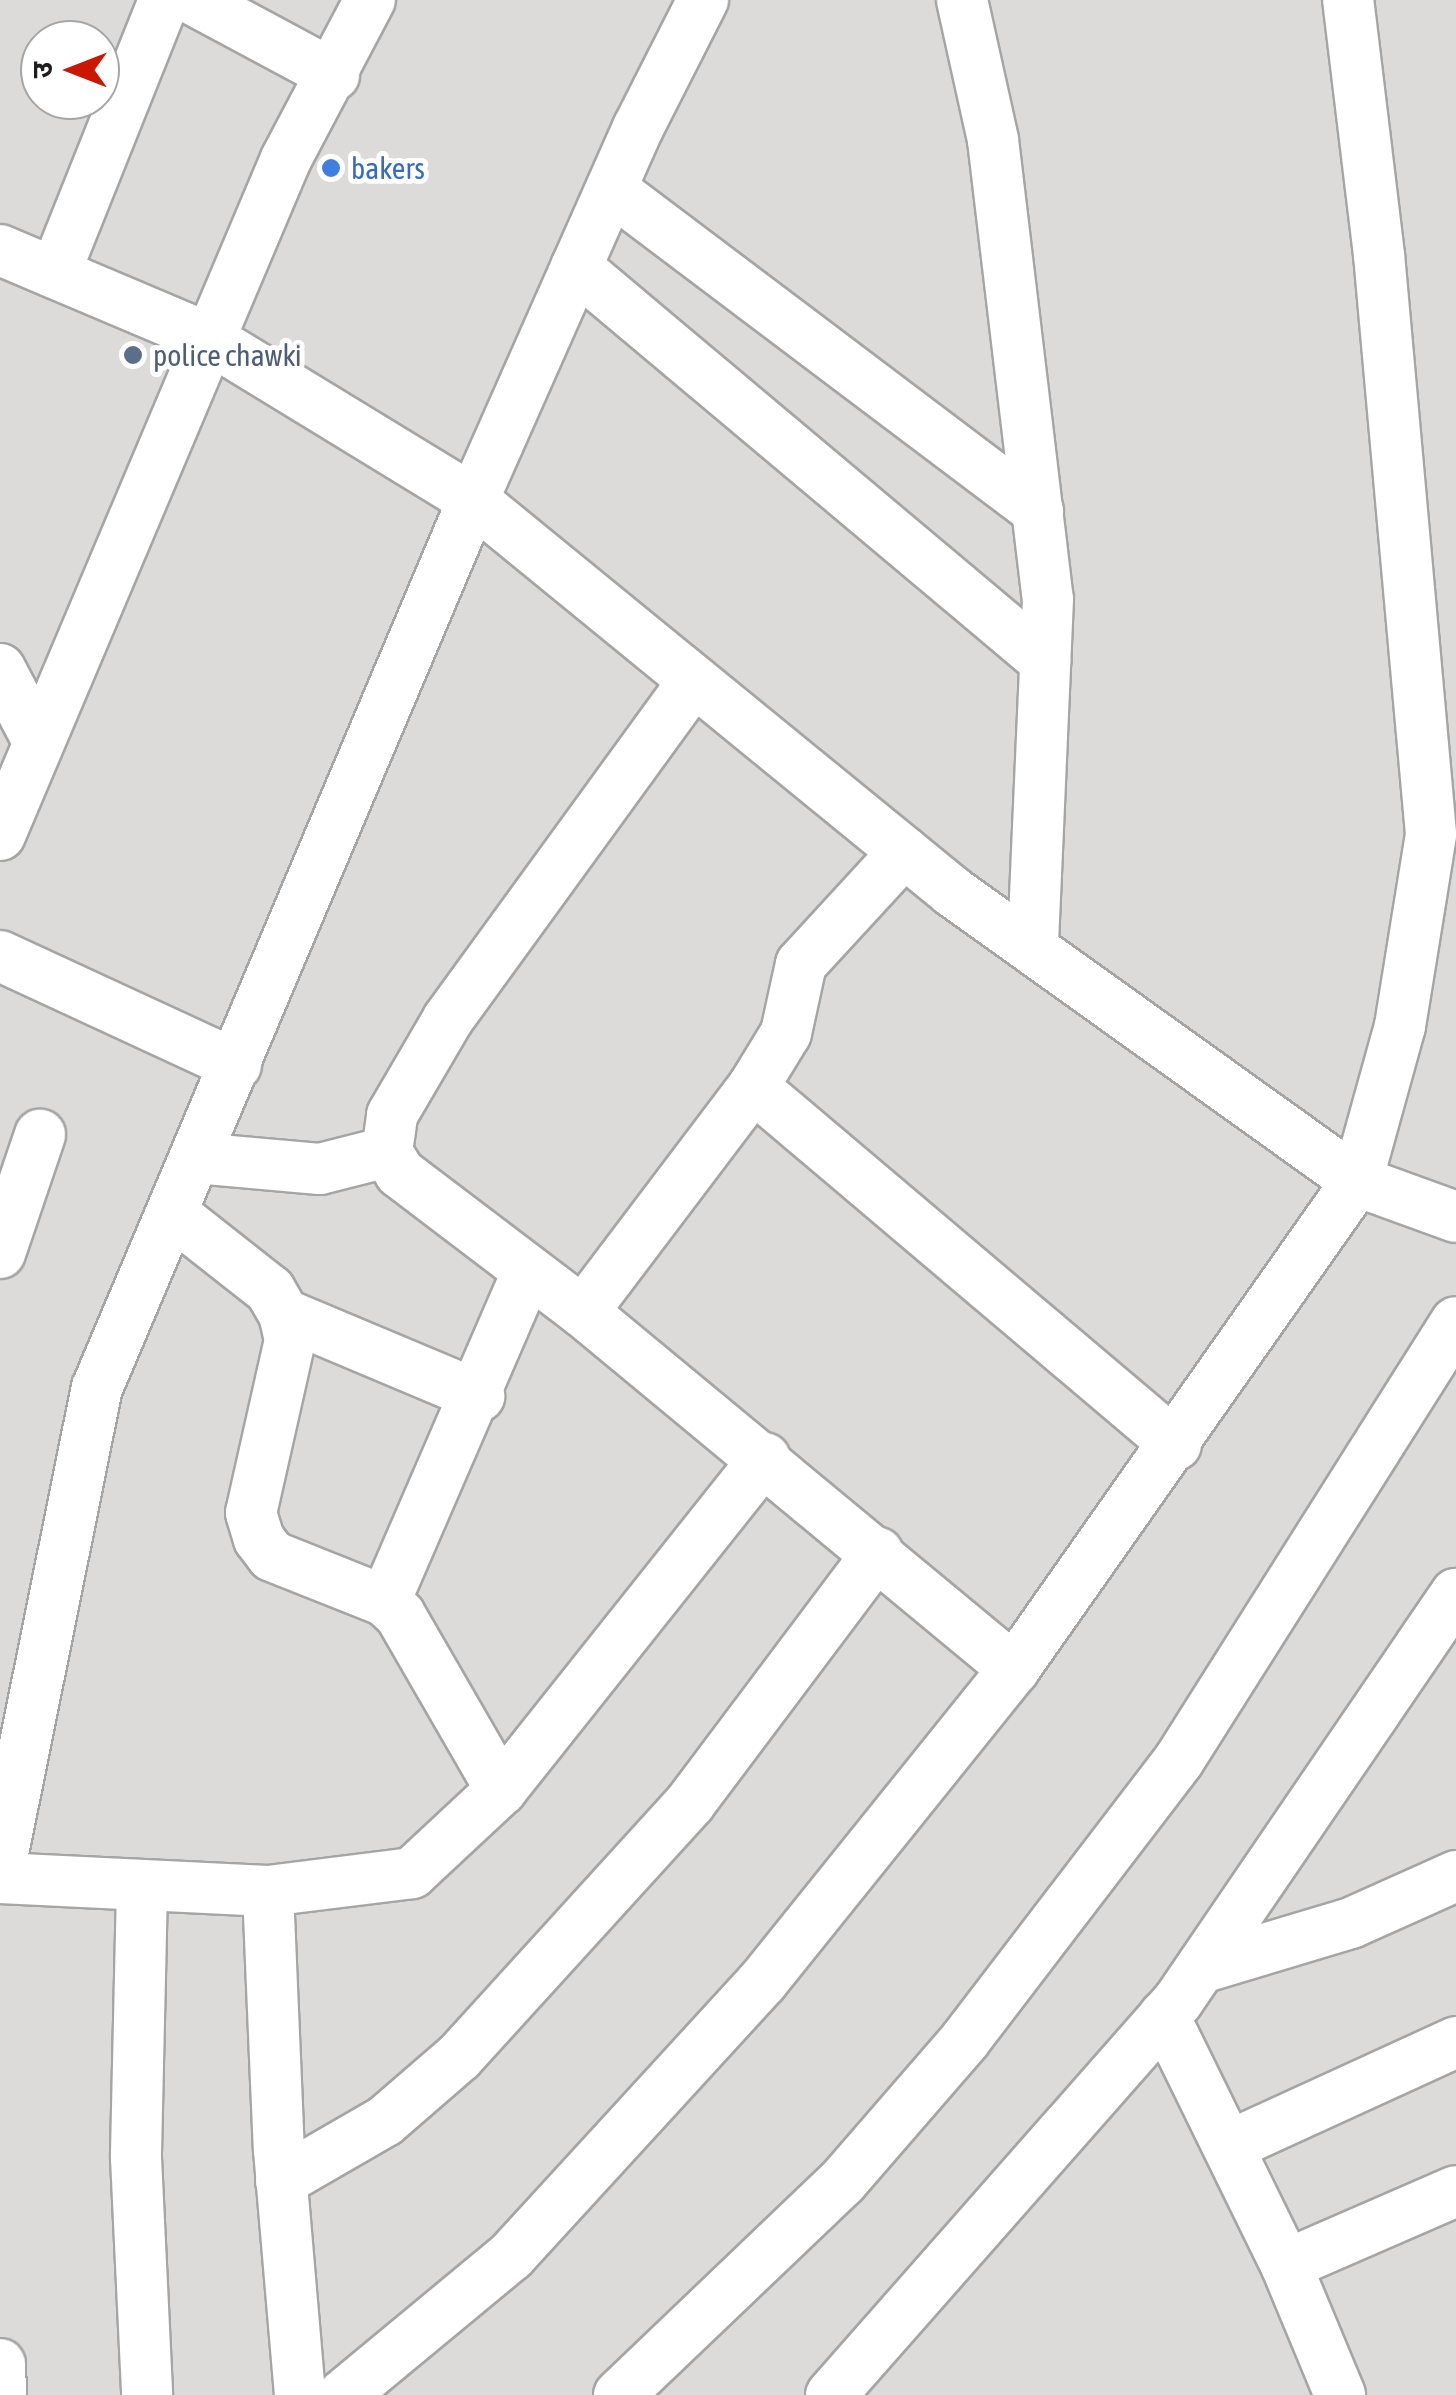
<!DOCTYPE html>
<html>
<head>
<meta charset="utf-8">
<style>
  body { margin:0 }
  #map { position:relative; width:1456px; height:2395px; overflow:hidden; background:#efece3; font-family:"Asap Condensed","Noto Sans Devanagari",sans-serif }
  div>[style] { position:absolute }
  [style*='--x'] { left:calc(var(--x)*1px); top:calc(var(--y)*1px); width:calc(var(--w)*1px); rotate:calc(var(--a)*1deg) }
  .residential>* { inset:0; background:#dcdbda }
  .roads { filter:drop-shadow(2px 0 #a5a5a5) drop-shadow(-2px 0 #a5a5a5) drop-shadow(0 2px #a5a5a5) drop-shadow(0 -2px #a5a5a5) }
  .minor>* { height:50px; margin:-25px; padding:0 25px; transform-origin:25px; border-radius:25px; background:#fff }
  .dots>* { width:28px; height:28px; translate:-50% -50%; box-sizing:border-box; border:5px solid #fff; border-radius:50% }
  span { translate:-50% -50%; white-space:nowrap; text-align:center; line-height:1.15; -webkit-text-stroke:10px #fff; paint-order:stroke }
  .shop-label { font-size:30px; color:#366cbe }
  .left { translate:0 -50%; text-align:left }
  .service-label { font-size:30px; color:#4e5e75 }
  .north { position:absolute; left:20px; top:20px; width:100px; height:100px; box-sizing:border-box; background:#fff; border:2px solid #a5a5a5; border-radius:50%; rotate:270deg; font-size:28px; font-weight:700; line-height:40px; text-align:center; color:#1e1e1e }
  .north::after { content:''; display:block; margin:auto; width:35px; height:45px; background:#cb1700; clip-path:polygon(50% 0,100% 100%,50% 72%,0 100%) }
</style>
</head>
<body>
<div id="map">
  <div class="residential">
    <i style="clip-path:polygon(evenodd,0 0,1456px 0,1456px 2395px,0 2395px,0 0,40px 40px,100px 40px,100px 100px,40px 100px,40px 40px)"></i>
  </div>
  <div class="roads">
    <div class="minor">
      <i style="--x:194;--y:0;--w:159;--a:28.2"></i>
      <i style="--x:962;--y:0;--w:143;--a:77.5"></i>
      <i style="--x:993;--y:140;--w:462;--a:83.2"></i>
      <i style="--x:1048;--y:599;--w:350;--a:92.5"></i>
      <i style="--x:611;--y:189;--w:535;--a:37.02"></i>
      <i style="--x:0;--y:250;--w:226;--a:22.9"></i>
      <i style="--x:208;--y:338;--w:311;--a:31.4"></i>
      <i style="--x:473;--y:500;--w:620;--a:39.24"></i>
      <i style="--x:953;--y:892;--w:497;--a:35.6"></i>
      <i style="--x:1357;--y:1181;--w:105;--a:20"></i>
      <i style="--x:576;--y:267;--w:613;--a:40.03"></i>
      <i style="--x:55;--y:273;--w:294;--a:-68.2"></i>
      <i style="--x:0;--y:669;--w:81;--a:62.2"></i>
      <i style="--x:0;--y:835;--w:734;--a:-67.07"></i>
      <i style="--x:286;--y:159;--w:180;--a:-62.2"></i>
      <i style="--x:904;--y:852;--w:152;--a:132.6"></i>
      <i style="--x:801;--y:964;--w:71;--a:102.3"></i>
      <i style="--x:786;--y:1033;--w:63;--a:121.4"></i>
      <i style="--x:753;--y:1087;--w:282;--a:127.1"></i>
      <i style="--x:583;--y:1312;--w:560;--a:39.64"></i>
      <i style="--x:0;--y:956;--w:260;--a:24.8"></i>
      <i style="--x:753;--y:1087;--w:554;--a:40.24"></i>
      <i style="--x:196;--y:1158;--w:124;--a:5.1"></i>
      <i style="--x:320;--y:1169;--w:69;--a:-14.2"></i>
      <i style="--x:172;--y:1213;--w:125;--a:38.2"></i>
      <i style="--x:270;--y:1290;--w:28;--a:60"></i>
      <i style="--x:284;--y:1314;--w:27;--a:77"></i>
      <i style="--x:290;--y:1340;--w:177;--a:102.7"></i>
      <i style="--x:251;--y:1513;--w:27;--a:73"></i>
      <i style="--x:259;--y:1539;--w:21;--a:53"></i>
      <i style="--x:272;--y:1556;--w:122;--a:21.7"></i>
      <i style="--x:385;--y:1601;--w:21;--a:43"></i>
      <i style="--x:400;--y:1615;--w:202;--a:60"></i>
      <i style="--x:0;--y:1253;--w:125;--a:-71.3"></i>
      <i style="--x:583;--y:1312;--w:230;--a:-142.8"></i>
      <i style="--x:400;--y:1173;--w:25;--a:-122"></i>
      <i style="--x:387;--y:1152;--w:37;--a:-82"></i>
      <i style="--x:392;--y:1115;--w:111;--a:-59.7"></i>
      <i style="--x:448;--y:1019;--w:418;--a:-54"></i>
      <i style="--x:284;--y:1314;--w:212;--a:22.8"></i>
      <i style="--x:385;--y:1601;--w:355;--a:-66.6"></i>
      <i style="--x:0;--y:1868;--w:490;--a:-78.6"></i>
      <i style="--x:97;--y:1388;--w:964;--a:-67.05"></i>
      <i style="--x:473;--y:500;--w:407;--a:-66.1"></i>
      <i style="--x:638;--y:128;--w:144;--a:-63.1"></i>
      <i style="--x:0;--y:1878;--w:268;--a:2.8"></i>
      <i style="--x:268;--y:1891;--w:145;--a:-7.1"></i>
      <i style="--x:412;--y:1873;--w:122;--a:-43"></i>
      <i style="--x:501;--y:1790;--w:424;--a:-51.5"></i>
      <i style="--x:142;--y:1888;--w:270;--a:91.3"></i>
      <i style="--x:136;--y:2158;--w:237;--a:87.3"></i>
      <i style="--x:268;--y:1891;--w:259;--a:87.6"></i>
      <i style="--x:279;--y:2150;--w:246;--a:85.1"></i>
      <i style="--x:1201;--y:1968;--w:157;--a:-16.7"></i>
      <i style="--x:1351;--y:1923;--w:115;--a:-24.1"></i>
      <i style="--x:1164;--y:2016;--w:277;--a:63.9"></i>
      <i style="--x:1286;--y:2265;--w:141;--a:67.4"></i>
      <i style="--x:1229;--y:2146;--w:250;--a:-24.6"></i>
      <i style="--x:281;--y:2181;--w:120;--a:-30"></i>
      <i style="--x:385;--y:2121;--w:98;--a:-40.9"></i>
      <i style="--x:459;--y:2057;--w:343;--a:-47.7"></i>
      <i style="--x:690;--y:1803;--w:313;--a:-53.1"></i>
      <i style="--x:1286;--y:2265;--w:185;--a:-23.5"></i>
      <i style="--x:0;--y:2364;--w:31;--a:88"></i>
      <i style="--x:343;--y:2395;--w:218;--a:-39.6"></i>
      <i style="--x:511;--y:2256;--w:373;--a:-47.5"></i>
      <i style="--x:763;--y:1981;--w:400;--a:-51.2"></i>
      <i style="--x:1014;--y:1669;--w:596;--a:-54.9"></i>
      <i style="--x:1357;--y:1181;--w:161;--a:-74.5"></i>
      <i style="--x:1400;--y:1026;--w:194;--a:-80.8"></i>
      <i style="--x:1431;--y:834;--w:581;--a:-95.13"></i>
      <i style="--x:1379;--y:255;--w:257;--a:-96.9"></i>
      <i style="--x:619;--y:2395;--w:310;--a:-43.7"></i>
      <i style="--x:843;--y:2181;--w:186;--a:-49.1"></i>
      <i style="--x:965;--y:2040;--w:352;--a:-52.6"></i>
      <i style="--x:1179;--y:1760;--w:518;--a:-57.69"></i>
      <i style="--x:831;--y:2395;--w:525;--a:-48.63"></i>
      <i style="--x:1178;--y:2001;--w:493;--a:-55.7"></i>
    </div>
  </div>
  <div class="dots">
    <i style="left:331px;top:168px;background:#3f7fe0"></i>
    <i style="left:133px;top:355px;background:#5c6f8a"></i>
  </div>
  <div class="shop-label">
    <span class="left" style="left:351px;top:168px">bakers</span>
  </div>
  <div class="service-label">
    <span class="left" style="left:153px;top:355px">police chawki</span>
  </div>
  <div class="north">उ</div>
</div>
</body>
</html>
